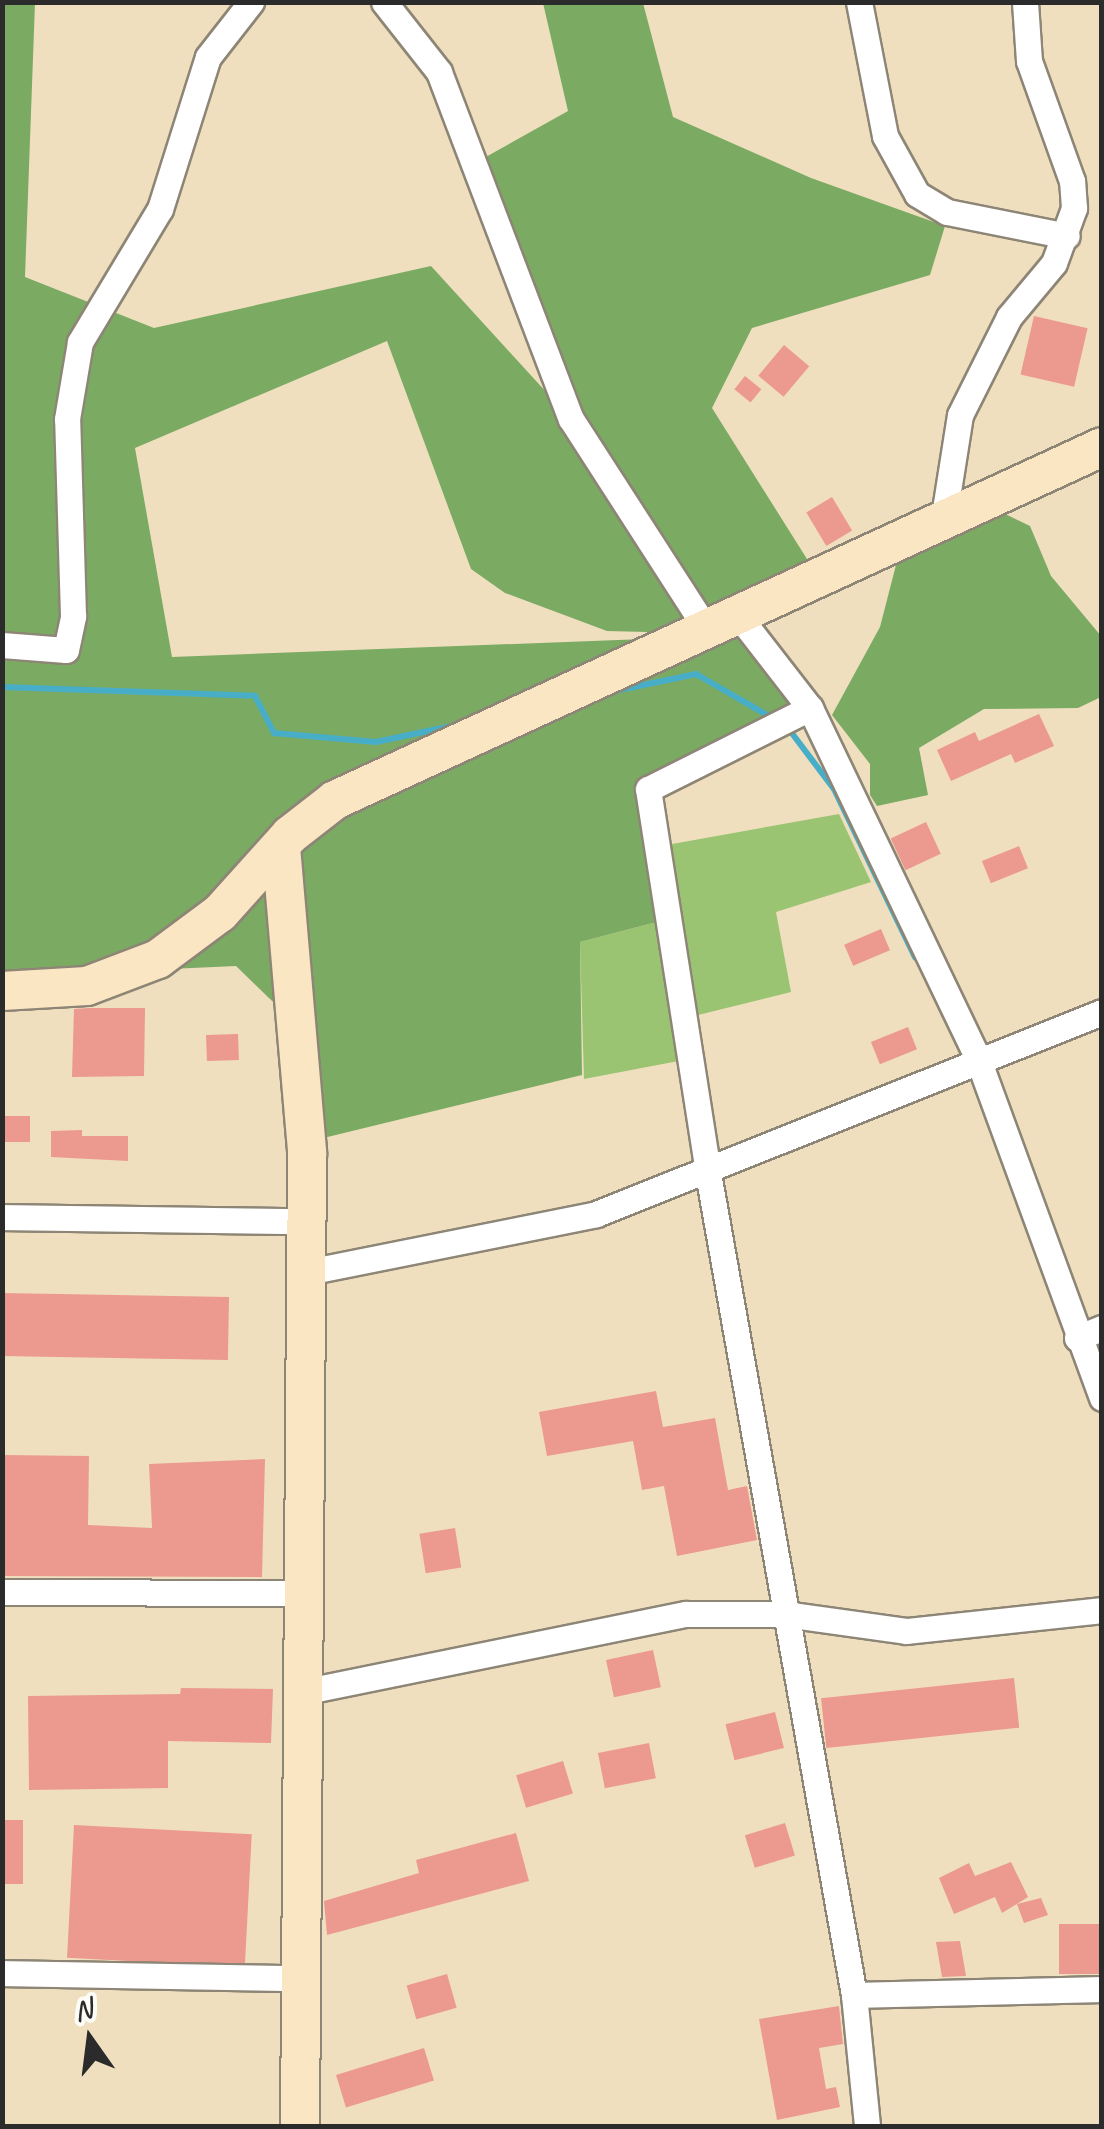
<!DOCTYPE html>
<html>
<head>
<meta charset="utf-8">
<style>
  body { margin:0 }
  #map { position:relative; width:1104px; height:2129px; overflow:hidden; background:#efdfbf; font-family:Caveat,sans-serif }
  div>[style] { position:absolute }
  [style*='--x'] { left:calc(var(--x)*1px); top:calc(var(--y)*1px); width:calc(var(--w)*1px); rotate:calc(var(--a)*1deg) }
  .green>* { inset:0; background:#9ac471 }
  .forest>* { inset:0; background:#7baa63 }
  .stream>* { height:6px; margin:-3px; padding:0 3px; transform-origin:3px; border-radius:3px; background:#48aec8 }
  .building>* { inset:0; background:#ec9990; transform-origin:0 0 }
  .roads { filter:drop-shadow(2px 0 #8d8575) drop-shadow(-2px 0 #8d8575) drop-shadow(0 2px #8d8575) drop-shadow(0 -2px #8d8575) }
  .street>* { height:25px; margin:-12.5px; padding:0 12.5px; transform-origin:12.5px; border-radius:12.5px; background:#fff }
  .secondary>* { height:38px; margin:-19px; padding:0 19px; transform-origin:19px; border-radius:19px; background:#fbe6c4 }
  span { translate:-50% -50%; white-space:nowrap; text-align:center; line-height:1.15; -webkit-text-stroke:8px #fdfcf7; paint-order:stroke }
  .frame { position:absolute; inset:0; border:5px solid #2b2b2b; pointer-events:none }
  .north { position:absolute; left:40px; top:1989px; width:100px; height:100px; -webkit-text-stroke:8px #fdfcf7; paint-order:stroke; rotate:346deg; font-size:28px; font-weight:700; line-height:40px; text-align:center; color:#2b2b2b }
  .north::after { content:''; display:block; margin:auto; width:35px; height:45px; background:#2b2b2b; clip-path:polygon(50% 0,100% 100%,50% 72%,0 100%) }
</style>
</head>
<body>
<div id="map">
  <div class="green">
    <i style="clip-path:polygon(839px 814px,871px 882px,776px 912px,791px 992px,694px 1016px,661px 846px)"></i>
    <i style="clip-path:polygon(668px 919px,689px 1059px,584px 1079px,580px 942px)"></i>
  </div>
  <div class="forest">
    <i style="clip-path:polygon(2px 3px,35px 3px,25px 277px,154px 328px,431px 266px,568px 416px,484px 158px,568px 111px,543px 3px,643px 3px,673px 117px,811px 178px,945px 226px,930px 275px,752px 328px,712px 408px,812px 567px,688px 633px,607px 631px,505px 593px,471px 569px,387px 341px,135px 448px,172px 657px,696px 637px,737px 624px,797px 711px,643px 787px,668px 919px,580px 942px,582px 1075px,307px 1142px,300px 1028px,236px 966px,81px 973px,3px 990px)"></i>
    <i style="clip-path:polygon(997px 510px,1030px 526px,1051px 576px,1101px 636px,1101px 697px,1078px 708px,984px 709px,919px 748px,928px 795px,877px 806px,870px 795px,870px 764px,832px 715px,880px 627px,896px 565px)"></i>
  </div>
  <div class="stream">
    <i style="--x:2;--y:687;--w:253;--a:2"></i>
    <i style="--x:255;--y:696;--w:42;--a:62.8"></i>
    <i style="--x:274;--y:733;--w:102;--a:5"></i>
    <i style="--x:376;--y:742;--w:82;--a:-12"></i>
    <i style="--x:610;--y:692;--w:88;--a:-11.8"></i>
    <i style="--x:696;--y:674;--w:90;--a:30"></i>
    <i style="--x:788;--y:728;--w:76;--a:53"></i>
    <i style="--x:834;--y:789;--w:187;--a:64.3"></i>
  </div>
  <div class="building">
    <i style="left:1034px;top:316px;width:55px;height:60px;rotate:13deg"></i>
    <i style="left:784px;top:345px;width:33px;height:40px;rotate:40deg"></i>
    <i style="left:745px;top:376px;width:21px;height:17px;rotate:39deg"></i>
    <i style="left:832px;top:497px;width:39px;height:30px;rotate:59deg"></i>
    <i style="clip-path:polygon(1039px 714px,1054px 746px,1015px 763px,1011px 754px,951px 781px,937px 750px,975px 732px,979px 741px)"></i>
    <i style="left:926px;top:822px;width:35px;height:39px;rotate:65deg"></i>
    <i style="left:1019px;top:846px;width:24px;height:40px;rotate:68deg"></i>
    <i style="left:881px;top:929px;width:23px;height:40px;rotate:67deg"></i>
    <i style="clip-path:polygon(88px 1008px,145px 1008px,144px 1076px,72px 1077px,74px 1009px)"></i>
    <i style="left:908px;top:1027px;width:24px;height:40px;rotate:68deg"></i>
    <i style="left:238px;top:1034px;width:26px;height:32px;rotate:88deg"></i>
    <i style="left:30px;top:1116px;width:26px;height:28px;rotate:90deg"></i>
    <i style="clip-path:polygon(82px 1130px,82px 1136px,128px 1136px,128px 1161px,51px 1157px,51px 1131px)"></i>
    <i style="left:229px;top:1297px;width:63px;height:227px;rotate:91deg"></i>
    <i style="clip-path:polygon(656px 1391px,663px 1427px,715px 1418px,728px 1490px,747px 1486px,757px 1540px,677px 1556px,664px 1486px,642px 1490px,633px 1441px,547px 1456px,539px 1412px)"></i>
    <i style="clip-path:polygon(2px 1455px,89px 1456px,88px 1525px,152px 1528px,149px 1464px,265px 1459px,262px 1577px,2px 1576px)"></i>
    <i style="left:455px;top:1528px;width:40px;height:36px;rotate:81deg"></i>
    <i style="left:653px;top:1650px;width:38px;height:48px;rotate:78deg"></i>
    <i style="left:1014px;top:1678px;width:50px;height:194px;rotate:84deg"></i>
    <i style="clip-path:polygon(181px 1688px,273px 1689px,271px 1743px,168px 1741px,168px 1788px,29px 1790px,28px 1696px,180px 1694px)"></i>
    <i style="left:775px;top:1712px;width:37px;height:51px;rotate:76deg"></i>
    <i style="left:649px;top:1743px;width:36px;height:52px;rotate:79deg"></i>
    <i style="left:563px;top:1761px;width:34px;height:49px;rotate:73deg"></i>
    <i style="left:2px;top:1820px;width:21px;height:64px"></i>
    <i style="left:785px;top:1823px;width:34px;height:42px;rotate:73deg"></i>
    <i style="left:74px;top:1825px;width:178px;height:133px;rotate:3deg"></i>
    <i style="clip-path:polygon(516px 1833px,529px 1881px,327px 1935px,324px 1901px,419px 1873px,416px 1860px)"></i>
    <i style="clip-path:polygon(1011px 1862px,1028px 1897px,1002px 1913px,995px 1897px,954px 1914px,939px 1878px,969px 1863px,975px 1876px)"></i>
    <i style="clip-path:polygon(1041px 1898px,1048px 1915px,1024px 1923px,1017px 1904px)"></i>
    <i style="left:1059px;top:1924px;width:43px;height:50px"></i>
    <i style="clip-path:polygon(960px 1941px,966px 1976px,942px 1977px,936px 1942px)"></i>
    <i style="left:447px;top:1974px;width:35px;height:42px;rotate:74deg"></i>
    <i style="clip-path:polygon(839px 2006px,843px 2044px,819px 2048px,826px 2089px,836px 2087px,840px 2107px,777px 2120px,759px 2019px)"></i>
    <i style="left:424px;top:2048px;width:34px;height:92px;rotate:73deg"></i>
  </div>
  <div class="roads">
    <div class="street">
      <i style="--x:384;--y:2;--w:89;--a:51.8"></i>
      <i style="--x:439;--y:72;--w:371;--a:69.2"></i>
      <i style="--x:571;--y:419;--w:247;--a:57.2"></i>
      <i style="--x:859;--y:2;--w:136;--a:79"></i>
      <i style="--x:885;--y:136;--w:66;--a:61.1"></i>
      <i style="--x:917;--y:194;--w:35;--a:31"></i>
      <i style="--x:947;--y:212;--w:122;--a:11.3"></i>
      <i style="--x:944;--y:516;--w:102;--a:-81"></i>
      <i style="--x:960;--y:415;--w:110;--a:-63.4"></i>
      <i style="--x:1009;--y:317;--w:70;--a:-50.2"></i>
      <i style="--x:1054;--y:263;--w:59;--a:-70"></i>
      <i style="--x:1074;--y:208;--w:27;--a:-94"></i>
      <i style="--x:1072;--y:181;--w:127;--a:-109.7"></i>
      <i style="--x:1029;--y:61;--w:59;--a:-93.9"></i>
      <i style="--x:737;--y:614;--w:119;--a:52.2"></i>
      <i style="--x:810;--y:708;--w:389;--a:64.4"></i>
      <i style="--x:978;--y:1059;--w:361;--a:69.9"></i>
      <i style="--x:2;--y:645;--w:64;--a:4.5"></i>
      <i style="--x:66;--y:650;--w:35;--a:-78"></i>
      <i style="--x:73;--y:616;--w:197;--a:-91.7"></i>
      <i style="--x:67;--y:419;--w:78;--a:-80.4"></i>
      <i style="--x:80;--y:342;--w:155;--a:-59"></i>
      <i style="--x:160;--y:209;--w:159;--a:-72.5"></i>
      <i style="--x:208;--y:57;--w:70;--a:-52"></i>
      <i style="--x:810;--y:708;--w:181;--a:153.4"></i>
      <i style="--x:648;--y:789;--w:389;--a:81.1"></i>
      <i style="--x:708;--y:1173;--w:835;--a:79.93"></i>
      <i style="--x:854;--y:1995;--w:132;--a:84.3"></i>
      <i style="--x:2;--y:1217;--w:305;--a:0.8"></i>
      <i style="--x:307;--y:1272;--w:295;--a:-11.3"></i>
      <i style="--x:596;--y:1214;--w:545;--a:-21.76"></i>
      <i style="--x:1077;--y:1338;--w:27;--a:-22"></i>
      <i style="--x:2;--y:1592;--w:300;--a:0.2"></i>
      <i style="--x:302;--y:1692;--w:392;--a:-11.5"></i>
      <i style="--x:686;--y:1614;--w:99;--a:0"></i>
      <i style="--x:785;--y:1614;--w:122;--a:8"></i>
      <i style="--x:906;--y:1631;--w:197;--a:-6.1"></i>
      <i style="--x:2;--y:1973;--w:298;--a:1"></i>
      <i style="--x:854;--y:1995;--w:248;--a:-1.4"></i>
    </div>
    <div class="secondary">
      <i style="--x:281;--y:847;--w:307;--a:85.1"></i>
      <i style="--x:307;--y:1153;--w:973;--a:90.41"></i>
      <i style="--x:2;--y:991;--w:85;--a:-3.4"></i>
      <i style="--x:87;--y:986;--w:76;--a:-20.8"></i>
      <i style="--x:158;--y:959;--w:77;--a:-36.6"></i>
      <i style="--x:220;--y:913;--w:105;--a:-48.1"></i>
      <i style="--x:290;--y:835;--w:57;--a:-37.9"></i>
      <i style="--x:335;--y:800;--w:844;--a:-24.71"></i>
    </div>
  </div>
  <div class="frame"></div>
  <div class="north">N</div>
</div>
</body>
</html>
